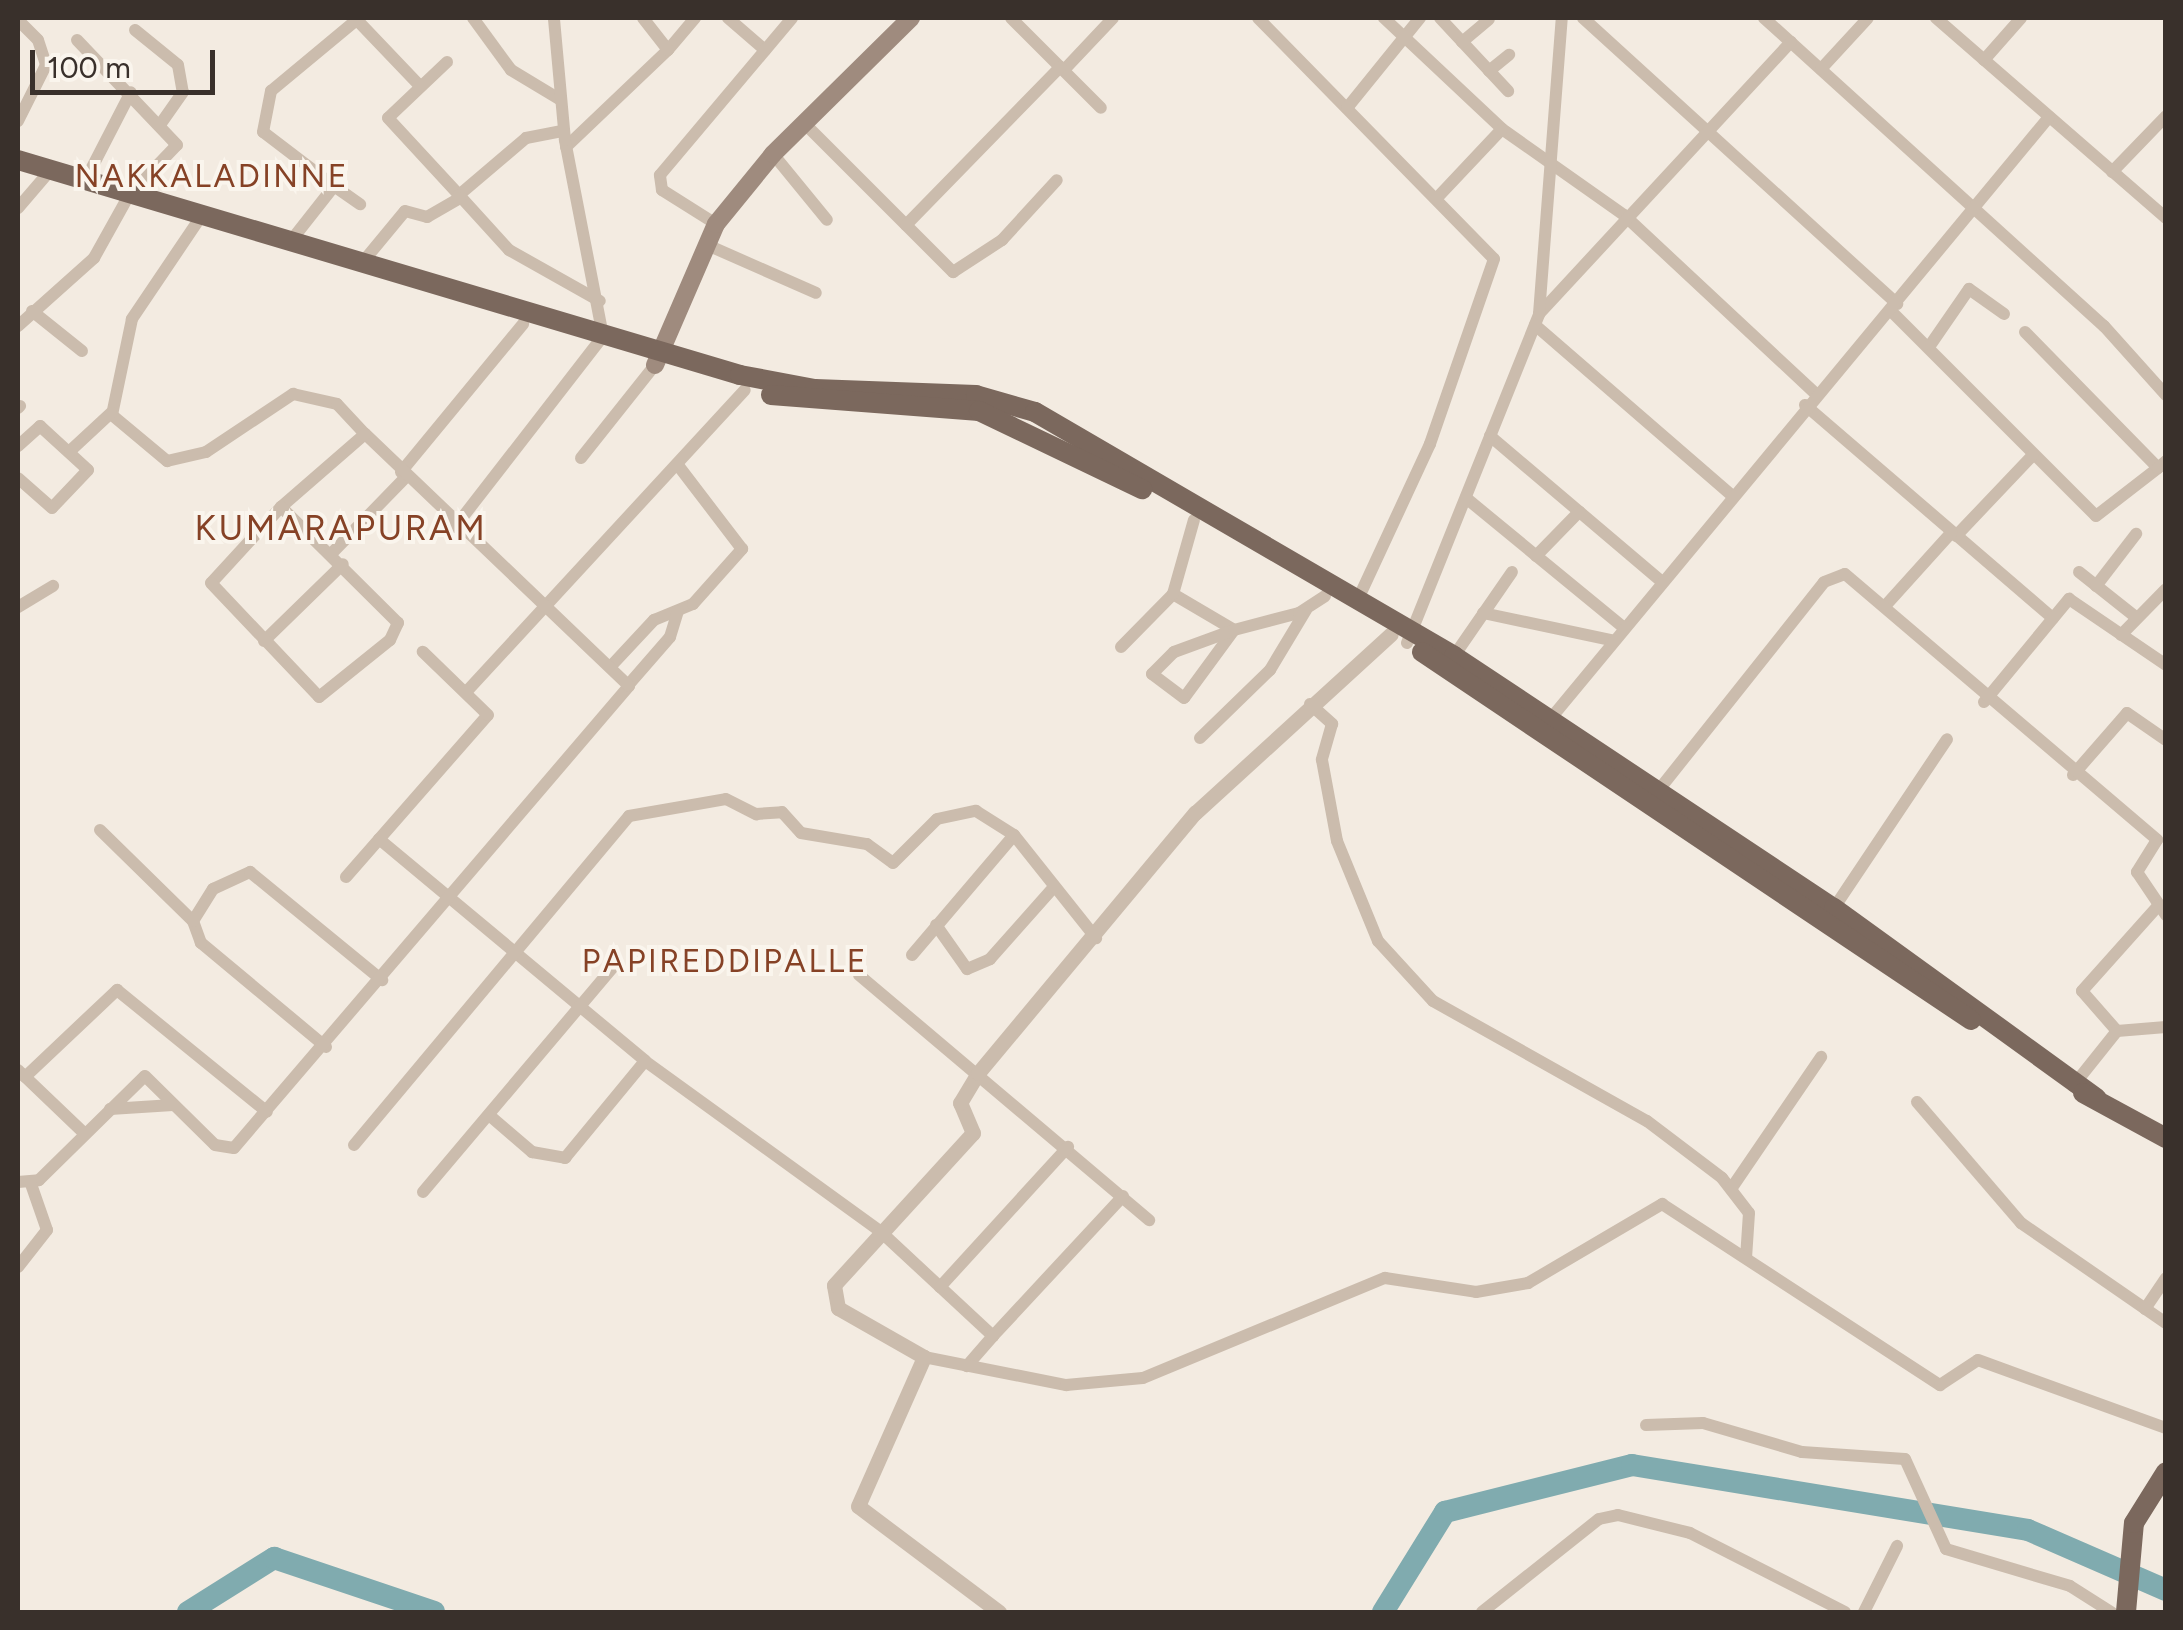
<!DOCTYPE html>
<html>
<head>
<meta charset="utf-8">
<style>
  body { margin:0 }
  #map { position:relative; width:2183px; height:1630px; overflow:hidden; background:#f3ebe1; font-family:Figtree,sans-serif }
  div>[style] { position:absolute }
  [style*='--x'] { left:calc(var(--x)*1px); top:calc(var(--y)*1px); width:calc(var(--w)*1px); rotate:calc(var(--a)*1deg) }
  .river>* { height:22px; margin:-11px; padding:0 11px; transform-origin:11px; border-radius:11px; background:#80abaf }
  .minor>* { height:12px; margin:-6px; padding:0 6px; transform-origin:6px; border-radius:6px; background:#cbbcad }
  .tertiary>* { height:15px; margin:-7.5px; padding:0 7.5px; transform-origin:7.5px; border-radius:7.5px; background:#cbbcad }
  .secondary>* { height:18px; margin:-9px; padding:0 9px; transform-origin:9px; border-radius:9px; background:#9f8b7e }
  .primary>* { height:20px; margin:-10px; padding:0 10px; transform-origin:10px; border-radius:10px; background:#7b685d }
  span { translate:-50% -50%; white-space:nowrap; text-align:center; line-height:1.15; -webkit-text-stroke:8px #faf5ed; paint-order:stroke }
  .neighbourhood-label { font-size:32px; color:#864226; letter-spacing:2.5px }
  .quarter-label { font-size:35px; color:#864226; letter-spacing:2.5px }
  .frame { position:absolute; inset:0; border:20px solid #39302b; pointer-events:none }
  .scale { position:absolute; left:30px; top:50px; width:185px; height:45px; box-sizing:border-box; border:5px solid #39302b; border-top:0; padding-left:12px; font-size:30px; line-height:35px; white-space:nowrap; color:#39302b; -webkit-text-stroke:8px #faf5ed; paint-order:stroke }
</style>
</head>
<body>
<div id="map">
  <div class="river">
    <i style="--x:188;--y:1612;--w:102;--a:-32.1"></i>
    <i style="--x:274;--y:1558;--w:169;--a:18.6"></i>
    <i style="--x:1383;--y:1612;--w:118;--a:-58.2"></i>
    <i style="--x:1445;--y:1512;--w:193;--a:-14.1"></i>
    <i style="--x:1632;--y:1465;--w:401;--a:9.3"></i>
    <i style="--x:2028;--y:1530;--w:150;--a:23.5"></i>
  </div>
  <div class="minor">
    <i style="--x:473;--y:18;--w:64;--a:53.8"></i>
    <i style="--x:511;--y:70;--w:56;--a:31.1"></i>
    <i style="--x:728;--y:18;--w:49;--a:40.9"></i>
    <i style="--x:1011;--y:18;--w:127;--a:45"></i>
    <i style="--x:1258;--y:18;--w:337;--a:45.6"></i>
    <i style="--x:1494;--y:259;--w:196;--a:109.1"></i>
    <i style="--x:1430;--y:444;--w:173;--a:114.9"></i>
    <i style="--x:1384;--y:18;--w:162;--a:43.2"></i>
    <i style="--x:1502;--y:129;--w:149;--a:35.2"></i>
    <i style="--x:1624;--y:215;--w:261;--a:43"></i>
    <i style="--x:1440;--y:18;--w:100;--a:47"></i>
    <i style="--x:1583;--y:18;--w:425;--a:42.3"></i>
    <i style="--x:1764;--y:18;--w:459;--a:42.2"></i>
    <i style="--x:2104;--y:326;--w:93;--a:48.1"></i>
    <i style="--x:1936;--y:18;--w:305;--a:41"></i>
    <i style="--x:18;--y:20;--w:28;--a:45"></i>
    <i style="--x:38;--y:40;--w:26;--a:72"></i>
    <i style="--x:46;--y:65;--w:63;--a:116.6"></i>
    <i style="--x:357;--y:20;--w:91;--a:46.3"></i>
    <i style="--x:135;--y:30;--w:55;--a:39.1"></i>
    <i style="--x:178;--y:65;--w:27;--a:80"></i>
    <i style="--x:183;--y:92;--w:37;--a:125"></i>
    <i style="--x:1462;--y:42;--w:35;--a:-40"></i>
    <i style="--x:668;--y:50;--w:42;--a:-49.8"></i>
    <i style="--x:1984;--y:60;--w:56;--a:-48.6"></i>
    <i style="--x:447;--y:62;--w:81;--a:136.5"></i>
    <i style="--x:388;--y:118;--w:105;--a:47.3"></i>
    <i style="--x:459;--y:195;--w:88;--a:-40.4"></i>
    <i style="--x:526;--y:138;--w:38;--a:-11"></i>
    <i style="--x:1821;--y:69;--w:69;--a:-47.3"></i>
    <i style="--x:1064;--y:70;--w:71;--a:-46.7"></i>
    <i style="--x:1489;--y:71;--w:26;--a:-39"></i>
    <i style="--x:1347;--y:108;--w:116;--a:-51"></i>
    <i style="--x:804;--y:123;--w:211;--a:45"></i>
    <i style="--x:953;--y:272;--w:59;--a:-33.1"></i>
    <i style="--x:1002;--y:240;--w:81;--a:-47.5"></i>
    <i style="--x:566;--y:147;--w:141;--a:-43.6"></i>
    <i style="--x:668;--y:50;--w:41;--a:-128"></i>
    <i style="--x:773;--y:154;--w:85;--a:50.7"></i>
    <i style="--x:2112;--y:172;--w:78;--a:-46"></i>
    <i style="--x:84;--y:183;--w:102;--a:-62.7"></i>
    <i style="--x:334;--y:186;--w:89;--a:-142.7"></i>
    <i style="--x:263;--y:132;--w:42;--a:-79"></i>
    <i style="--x:271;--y:91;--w:114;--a:-39.7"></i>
    <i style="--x:459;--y:195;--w:74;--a:47.7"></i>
    <i style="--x:509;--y:250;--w:104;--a:29.3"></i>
    <i style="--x:1436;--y:199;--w:96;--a:-46.7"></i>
    <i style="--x:18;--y:208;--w:46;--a:-49.4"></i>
    <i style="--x:200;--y:218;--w:122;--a:124"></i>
    <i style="--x:132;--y:319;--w:98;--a:101.8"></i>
    <i style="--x:112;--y:415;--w:72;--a:39.9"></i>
    <i style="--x:167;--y:461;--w:40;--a:-13"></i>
    <i style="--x:206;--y:452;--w:105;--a:-33.7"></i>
    <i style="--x:293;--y:394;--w:45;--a:12.8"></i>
    <i style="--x:337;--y:404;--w:41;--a:47"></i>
    <i style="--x:716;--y:224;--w:64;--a:-147.8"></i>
    <i style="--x:662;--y:190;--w:15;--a:-98"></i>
    <i style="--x:660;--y:175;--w:205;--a:-49.9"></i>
    <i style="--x:906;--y:225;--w:221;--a:-45.7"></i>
    <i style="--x:290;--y:242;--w:71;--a:-51.8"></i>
    <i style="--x:334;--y:186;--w:32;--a:35"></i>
    <i style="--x:705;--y:244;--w:121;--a:23.8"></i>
    <i style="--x:362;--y:263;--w:67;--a:-50.4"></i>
    <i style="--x:405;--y:211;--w:23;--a:15"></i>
    <i style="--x:427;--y:217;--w:38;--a:-30"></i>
    <i style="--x:1890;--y:310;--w:291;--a:45"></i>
    <i style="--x:2096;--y:516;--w:78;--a:-37.7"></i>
    <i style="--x:32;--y:311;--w:64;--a:38.7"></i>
    <i style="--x:1539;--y:314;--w:371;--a:-47.2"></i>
    <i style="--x:1535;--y:325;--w:259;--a:40.9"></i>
    <i style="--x:18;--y:326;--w:102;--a:-41.8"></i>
    <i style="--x:94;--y:258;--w:72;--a:-60.9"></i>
    <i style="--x:129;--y:195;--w:69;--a:-46.2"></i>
    <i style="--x:177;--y:145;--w:145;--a:-133.6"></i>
    <i style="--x:2025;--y:332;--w:190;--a:45.6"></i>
    <i style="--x:2158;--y:468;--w:11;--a:-41"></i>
    <i style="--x:1931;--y:344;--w:67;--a:-55.4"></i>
    <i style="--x:1969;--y:289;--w:43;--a:35.5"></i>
    <i style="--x:1805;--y:405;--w:327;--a:40.7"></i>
    <i style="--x:18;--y:408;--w:3;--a:-45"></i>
    <i style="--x:1490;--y:436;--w:224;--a:40.3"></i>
    <i style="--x:18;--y:446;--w:30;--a:-42"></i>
    <i style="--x:40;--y:426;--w:65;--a:42.5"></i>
    <i style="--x:88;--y:470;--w:52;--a:133.5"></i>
    <i style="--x:52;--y:508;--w:45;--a:-138.6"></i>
    <i style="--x:70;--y:451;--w:56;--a:-42.8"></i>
    <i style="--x:581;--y:458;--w:119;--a:-51.5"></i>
    <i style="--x:401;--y:472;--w:192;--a:-50.5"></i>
    <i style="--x:1466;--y:498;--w:203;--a:39.4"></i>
    <i style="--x:455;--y:527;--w:242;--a:-52.2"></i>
    <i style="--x:603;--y:336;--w:200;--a:-101"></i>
    <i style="--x:565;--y:140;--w:122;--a:-95.2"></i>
    <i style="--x:1956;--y:536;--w:112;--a:-46.5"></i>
    <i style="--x:332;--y:553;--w:106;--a:-45.8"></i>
    <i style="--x:1536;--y:556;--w:62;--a:-45.7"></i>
    <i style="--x:2079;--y:572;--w:74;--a:38.4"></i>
    <i style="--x:2096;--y:586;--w:66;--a:-52.4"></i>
    <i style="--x:1173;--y:594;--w:71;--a:30.5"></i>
    <i style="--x:1234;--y:630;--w:84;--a:126.3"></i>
    <i style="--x:1184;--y:698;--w:40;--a:-143"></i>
    <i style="--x:1152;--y:674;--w:31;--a:-45"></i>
    <i style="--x:1174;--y:652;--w:64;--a:-20.1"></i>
    <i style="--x:1234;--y:630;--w:67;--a:-14.7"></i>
    <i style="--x:1299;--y:613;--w:31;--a:-33"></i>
    <i style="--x:1886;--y:605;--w:98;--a:-47.9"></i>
    <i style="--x:18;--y:607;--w:41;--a:-31"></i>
    <i style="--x:1483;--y:613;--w:131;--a:11.9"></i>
    <i style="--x:2121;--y:635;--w:64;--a:-45.6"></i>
    <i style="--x:264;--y:641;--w:110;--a:-44.3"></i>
    <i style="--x:1407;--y:643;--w:354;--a:-68.1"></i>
    <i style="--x:1539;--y:314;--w:297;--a:-85.6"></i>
    <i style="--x:1121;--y:647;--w:74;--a:-45.5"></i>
    <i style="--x:1173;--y:594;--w:77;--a:-74.2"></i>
    <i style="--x:1454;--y:656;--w:102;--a:-55.4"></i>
    <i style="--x:612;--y:665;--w:62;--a:-47"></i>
    <i style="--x:654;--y:620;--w:42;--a:-22.3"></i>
    <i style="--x:693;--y:604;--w:74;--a:-48.3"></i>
    <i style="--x:742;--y:549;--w:107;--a:-127.4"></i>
    <i style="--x:630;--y:683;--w:61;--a:-49"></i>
    <i style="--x:670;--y:637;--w:27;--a:-73"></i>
    <i style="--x:468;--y:690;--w:408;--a:-47.3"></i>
    <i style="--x:1984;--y:702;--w:134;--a:-50.5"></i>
    <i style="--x:2069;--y:599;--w:117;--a:34.2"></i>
    <i style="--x:1310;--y:704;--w:30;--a:42"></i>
    <i style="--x:1332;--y:724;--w:37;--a:106"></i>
    <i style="--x:1322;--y:760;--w:82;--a:79.5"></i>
    <i style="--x:1337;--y:841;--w:108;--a:67.7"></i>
    <i style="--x:1378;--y:941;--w:81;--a:47.5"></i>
    <i style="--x:1433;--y:1001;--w:245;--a:29.3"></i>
    <i style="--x:1647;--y:1121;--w:94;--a:37.2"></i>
    <i style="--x:1722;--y:1178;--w:44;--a:52.4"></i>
    <i style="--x:1749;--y:1213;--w:45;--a:93.8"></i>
    <i style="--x:1547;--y:723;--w:787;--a:-50.36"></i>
    <i style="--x:1200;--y:738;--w:98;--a:-44.2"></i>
    <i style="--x:1270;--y:670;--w:70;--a:-59"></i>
    <i style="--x:2073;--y:775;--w:82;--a:-48.9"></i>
    <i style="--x:2127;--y:713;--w:47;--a:34.7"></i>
    <i style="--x:1654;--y:796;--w:273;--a:-51.5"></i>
    <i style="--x:1824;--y:582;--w:22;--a:-21"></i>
    <i style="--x:1845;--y:574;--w:410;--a:40.4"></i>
    <i style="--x:2157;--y:840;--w:38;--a:122"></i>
    <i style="--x:2137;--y:872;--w:52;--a:56"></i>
    <i style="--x:100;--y:830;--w:130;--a:44.4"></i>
    <i style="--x:379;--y:839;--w:346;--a:39.8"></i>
    <i style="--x:645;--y:1061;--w:291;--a:35.9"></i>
    <i style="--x:881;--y:1232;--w:153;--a:42.9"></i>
    <i style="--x:993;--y:1336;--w:40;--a:131"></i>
    <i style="--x:346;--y:877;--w:215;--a:-48.8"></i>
    <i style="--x:488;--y:715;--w:91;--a:-135.9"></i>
    <i style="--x:1834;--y:908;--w:203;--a:-56.2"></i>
    <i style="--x:936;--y:925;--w:54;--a:54.8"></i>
    <i style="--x:967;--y:969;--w:25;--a:-23"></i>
    <i style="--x:990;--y:959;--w:96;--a:-48.4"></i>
    <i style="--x:912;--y:955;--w:157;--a:-49.6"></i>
    <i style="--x:859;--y:975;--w:380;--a:40.2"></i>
    <i style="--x:2117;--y:1031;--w:53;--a:-131.2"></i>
    <i style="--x:2082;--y:991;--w:115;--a:-48.2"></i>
    <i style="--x:326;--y:1047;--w:163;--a:-140.2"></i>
    <i style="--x:201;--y:943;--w:23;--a:-110"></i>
    <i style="--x:193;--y:921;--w:38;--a:-58"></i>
    <i style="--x:213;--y:889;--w:41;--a:-24.7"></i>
    <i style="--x:250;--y:872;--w:171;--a:39.3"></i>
    <i style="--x:18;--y:1070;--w:91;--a:43.7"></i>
    <i style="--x:25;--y:1077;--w:127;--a:-43.4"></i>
    <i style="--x:117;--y:990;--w:193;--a:39.1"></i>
    <i style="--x:2073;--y:1086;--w:70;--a:-51.3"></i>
    <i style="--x:2117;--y:1031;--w:49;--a:-4.7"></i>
    <i style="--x:1917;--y:1102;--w:160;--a:49.3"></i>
    <i style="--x:2021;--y:1223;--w:176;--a:34.6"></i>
    <i style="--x:110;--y:1109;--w:63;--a:-3.6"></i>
    <i style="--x:489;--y:1115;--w:57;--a:40.7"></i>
    <i style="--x:532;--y:1152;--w:34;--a:10"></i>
    <i style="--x:565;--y:1158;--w:126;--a:-50.5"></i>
    <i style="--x:354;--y:1145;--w:429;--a:-50.1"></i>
    <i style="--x:629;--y:816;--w:98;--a:-9.9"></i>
    <i style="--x:726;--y:799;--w:34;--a:27"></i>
    <i style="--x:756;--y:814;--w:26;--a:-4"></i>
    <i style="--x:782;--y:812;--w:28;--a:48"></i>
    <i style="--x:801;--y:833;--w:67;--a:9.5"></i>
    <i style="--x:867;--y:844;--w:32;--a:36"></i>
    <i style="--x:893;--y:863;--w:62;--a:-45"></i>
    <i style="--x:937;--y:819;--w:40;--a:-12"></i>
    <i style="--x:976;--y:811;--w:45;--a:32.3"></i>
    <i style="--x:1014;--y:835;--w:132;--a:51.5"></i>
    <i style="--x:18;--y:1182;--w:21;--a:-5"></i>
    <i style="--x:39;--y:1180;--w:148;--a:-44.5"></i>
    <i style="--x:145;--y:1076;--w:98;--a:44.6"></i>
    <i style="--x:215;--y:1145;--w:19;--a:9"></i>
    <i style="--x:234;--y:1148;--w:608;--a:-49.47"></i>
    <i style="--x:629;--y:686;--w:365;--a:-136.3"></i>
    <i style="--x:365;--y:434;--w:111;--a:139"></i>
    <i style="--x:281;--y:507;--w:103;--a:132.6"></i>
    <i style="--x:211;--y:583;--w:157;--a:46.5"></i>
    <i style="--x:319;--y:697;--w:91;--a:-38.8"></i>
    <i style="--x:390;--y:640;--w:19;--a:-65"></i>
    <i style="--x:398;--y:623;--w:165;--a:-135.2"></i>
    <i style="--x:1731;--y:1189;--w:160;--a:-55.7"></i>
    <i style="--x:423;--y:1192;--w:294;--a:-49.8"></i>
    <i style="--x:18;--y:1267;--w:47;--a:-51.9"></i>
    <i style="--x:47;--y:1230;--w:49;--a:-109.2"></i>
    <i style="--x:940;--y:1287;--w:190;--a:-47.6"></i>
    <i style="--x:2145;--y:1309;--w:37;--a:-56"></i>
    <i style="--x:993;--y:1336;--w:191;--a:-47.1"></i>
    <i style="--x:924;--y:1357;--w:145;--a:11.2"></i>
    <i style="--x:1066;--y:1385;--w:77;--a:-5.2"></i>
    <i style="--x:1143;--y:1378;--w:262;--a:-22.5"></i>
    <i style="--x:1385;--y:1278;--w:92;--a:8.7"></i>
    <i style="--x:1476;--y:1292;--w:53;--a:-9.8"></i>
    <i style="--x:1528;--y:1283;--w:156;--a:-30.5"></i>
    <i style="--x:1662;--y:1204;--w:332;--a:33.1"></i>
    <i style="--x:1940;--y:1385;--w:45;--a:-33.3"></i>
    <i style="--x:1978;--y:1360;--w:200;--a:19.9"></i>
    <i style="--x:1646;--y:1425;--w:57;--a:-2"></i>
    <i style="--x:1703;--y:1423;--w:103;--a:16.3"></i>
    <i style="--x:1802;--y:1452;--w:103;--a:3.9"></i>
    <i style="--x:1905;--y:1459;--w:99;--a:65.5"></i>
    <i style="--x:1946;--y:1549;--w:129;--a:16.6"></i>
    <i style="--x:2070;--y:1586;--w:49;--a:32.4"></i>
    <i style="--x:1482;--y:1612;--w:149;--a:-38.5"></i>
    <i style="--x:1599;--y:1519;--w:19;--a:-12"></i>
    <i style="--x:1618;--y:1515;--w:74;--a:14"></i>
    <i style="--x:1690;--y:1533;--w:174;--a:27"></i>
    <i style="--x:1864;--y:1612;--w:74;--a:-63.4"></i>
  </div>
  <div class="tertiary">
    <i style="--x:999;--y:1612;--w:176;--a:-143.1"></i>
    <i style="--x:858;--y:1506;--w:163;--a:-66.1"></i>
    <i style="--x:924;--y:1357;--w:99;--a:-150.3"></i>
    <i style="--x:838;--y:1308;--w:23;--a:-100"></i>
    <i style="--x:834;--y:1285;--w:206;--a:-47.6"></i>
    <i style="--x:973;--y:1133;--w:33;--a:-113"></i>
    <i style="--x:960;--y:1103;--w:35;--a:-59"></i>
    <i style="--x:978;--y:1073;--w:339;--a:-50.2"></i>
    <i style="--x:1195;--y:813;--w:265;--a:-42.4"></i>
  </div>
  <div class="secondary">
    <i style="--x:655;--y:365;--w:154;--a:-66.6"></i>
    <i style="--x:716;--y:224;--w:90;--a:-50.8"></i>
    <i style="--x:773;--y:154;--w:194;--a:-44.6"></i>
  </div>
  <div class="primary">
    <i style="--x:18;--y:160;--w:753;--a:16.58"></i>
    <i style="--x:740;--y:375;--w:76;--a:10.6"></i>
    <i style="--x:815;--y:389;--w:161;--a:2.1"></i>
    <i style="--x:976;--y:395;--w:61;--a:16.1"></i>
    <i style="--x:1035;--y:412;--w:485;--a:30.2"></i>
    <i style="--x:1454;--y:656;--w:456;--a:33.6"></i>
    <i style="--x:1834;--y:908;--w:324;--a:35.9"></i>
    <i style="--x:771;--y:395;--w:209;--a:4.4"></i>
    <i style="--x:979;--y:411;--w:181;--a:25.6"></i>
    <i style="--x:1422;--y:652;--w:661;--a:33.83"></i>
    <i style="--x:2083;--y:1093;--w:94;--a:28.5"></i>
    <i style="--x:2126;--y:1612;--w:89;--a:-84.9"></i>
    <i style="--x:2134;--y:1523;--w:60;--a:-57.9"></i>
  </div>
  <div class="neighbourhood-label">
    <span style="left:212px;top:176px">NAKKALADINNE</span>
    <span style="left:725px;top:961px">PAPIREDDIPALLE</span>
  </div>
  <div class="quarter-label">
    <span style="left:341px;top:528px">KUMARAPURAM</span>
  </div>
  <div class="frame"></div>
  <div class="scale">100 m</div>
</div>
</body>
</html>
